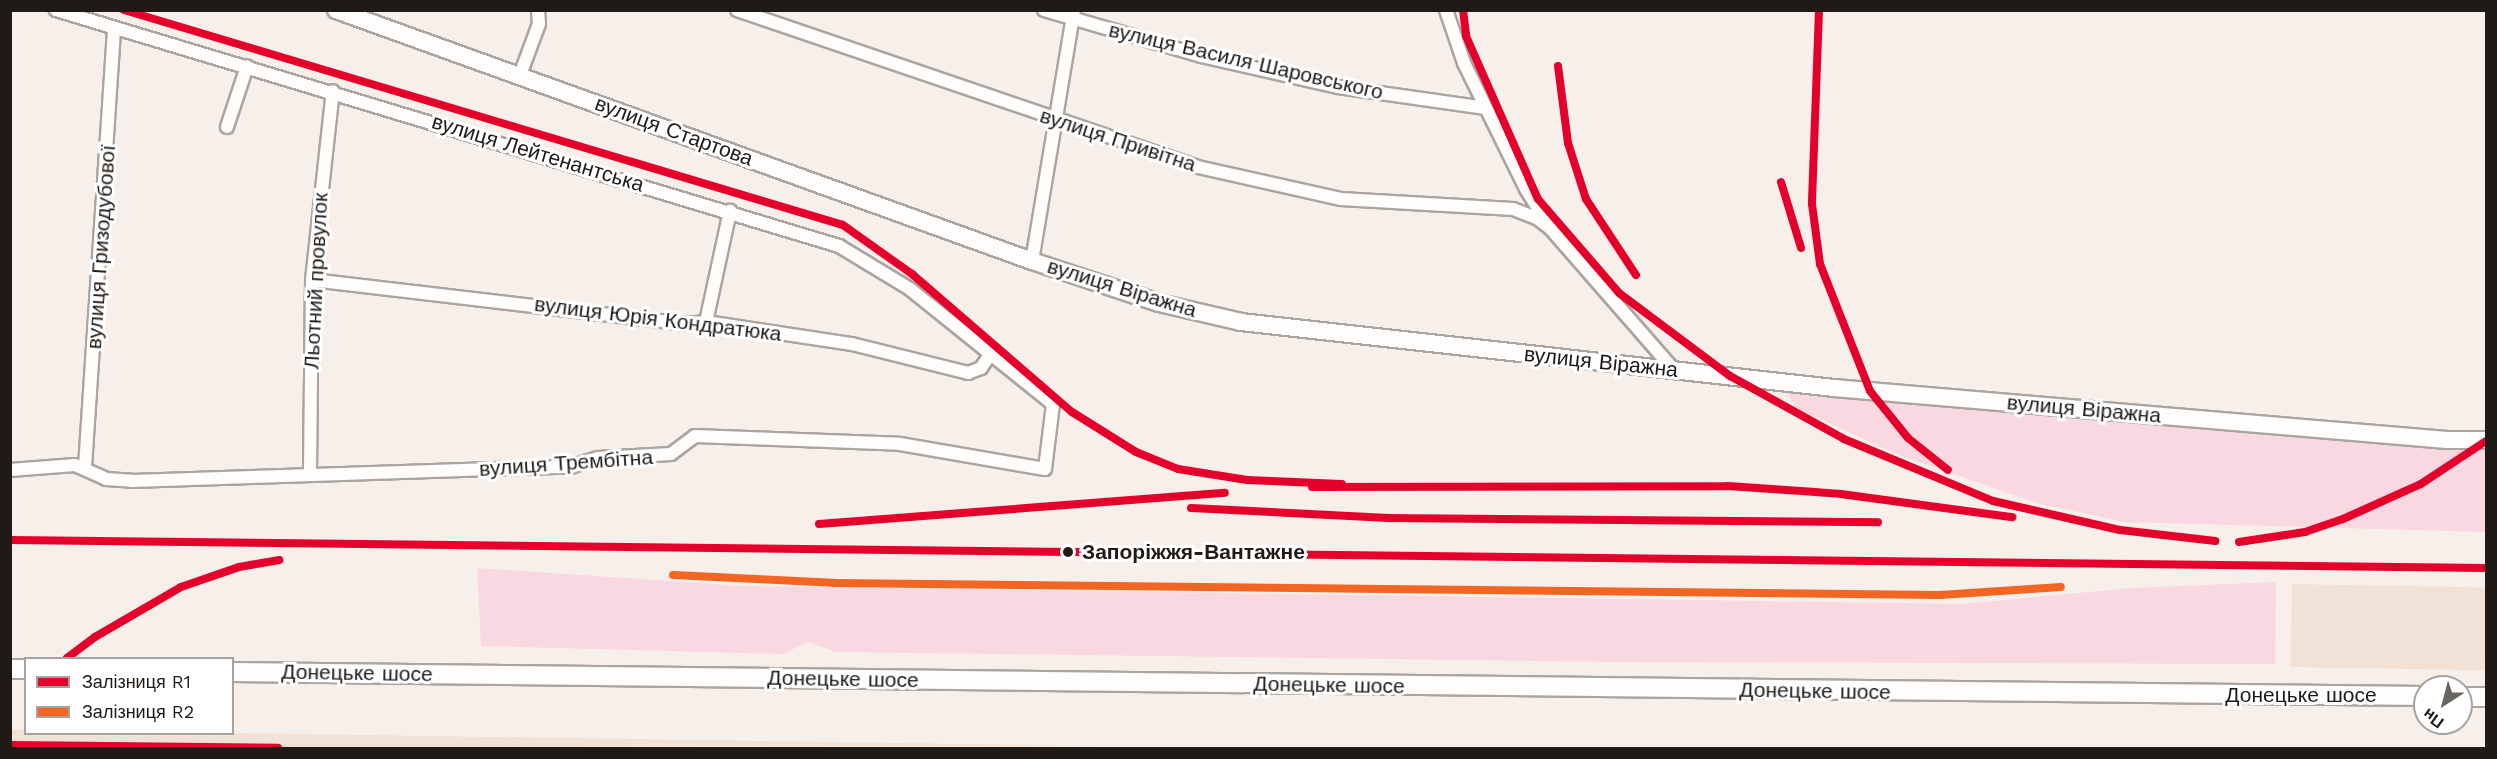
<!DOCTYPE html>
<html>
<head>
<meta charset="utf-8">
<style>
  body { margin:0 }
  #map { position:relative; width:2497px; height:759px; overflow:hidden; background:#f7f0ea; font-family:"Work Sans",sans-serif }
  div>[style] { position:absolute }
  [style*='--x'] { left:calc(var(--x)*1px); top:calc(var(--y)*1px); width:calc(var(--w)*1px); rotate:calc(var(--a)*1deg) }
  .built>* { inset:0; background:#f0e2d7; transform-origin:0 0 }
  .green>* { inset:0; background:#fad8e1 }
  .roads { filter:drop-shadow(2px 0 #aaa5a0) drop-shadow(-2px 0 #aaa5a0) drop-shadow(0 2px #aaa5a0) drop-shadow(0 -2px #aaa5a0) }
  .street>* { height:12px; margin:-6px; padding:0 6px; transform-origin:6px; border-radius:6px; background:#fefdfc }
  .secondary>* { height:16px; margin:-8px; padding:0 8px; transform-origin:8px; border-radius:8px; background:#fefdfc }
  .primary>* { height:18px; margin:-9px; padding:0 9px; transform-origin:9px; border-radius:9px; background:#fefdfc }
  .rail-1>* { height:8px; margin:-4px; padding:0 4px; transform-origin:4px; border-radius:4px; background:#e4002b }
  .rail-2>* { height:8px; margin:-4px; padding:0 4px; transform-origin:4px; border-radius:4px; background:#f26522 }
  .dots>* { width:16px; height:16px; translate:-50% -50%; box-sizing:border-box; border:3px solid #fff; border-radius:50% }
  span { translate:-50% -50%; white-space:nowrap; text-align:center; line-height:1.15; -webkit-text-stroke:6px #fff; paint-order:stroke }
  .street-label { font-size:21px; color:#1f1a16 }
  .stop-label { font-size:21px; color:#1f1a16; font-weight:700 }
  .left { translate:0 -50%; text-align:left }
  .frame { position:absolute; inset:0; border:12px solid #1f1a16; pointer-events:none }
  .legend { position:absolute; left:24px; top:657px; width:210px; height:78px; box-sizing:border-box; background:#fff; border:2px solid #a5a3a2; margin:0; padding:8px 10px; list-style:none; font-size:18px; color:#1f1a16 }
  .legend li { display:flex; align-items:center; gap:12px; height:30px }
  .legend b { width:30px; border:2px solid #a5a3a2 }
  .north { position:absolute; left:2413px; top:675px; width:60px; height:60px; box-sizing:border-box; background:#fff; border:2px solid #a5a3a2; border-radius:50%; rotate:216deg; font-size:16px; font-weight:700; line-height:24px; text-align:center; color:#1f1a16 }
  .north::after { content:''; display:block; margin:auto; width:21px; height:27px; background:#6b6560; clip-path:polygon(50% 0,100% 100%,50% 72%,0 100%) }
</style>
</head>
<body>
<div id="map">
  <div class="built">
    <i style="left:2292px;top:584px;width:194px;height:83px;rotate:1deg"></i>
    <i style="clip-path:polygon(11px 729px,25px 730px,26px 734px,233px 733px,1104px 746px,11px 748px)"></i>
  </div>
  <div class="green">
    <i style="clip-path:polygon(1834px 388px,2486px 440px,2486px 532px,2126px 522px,2040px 504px,1894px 453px,1798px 409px,1784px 391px)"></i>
    <i style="clip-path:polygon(477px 568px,743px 586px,1962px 604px,2131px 588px,2276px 582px,2275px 664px,1616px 662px,836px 652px,808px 642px,783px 654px,481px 646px)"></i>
  </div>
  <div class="roads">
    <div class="street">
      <i style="--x:737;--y:10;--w:487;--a:18.8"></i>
      <i style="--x:1198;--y:167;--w:147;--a:12.6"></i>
      <i style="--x:1341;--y:199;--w:172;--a:3.3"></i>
      <i style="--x:1513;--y:209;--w:26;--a:21"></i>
      <i style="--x:1537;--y:218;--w:18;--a:38"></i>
      <i style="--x:1044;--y:10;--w:164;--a:16.3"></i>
      <i style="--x:1201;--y:56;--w:140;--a:12.8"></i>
      <i style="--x:1338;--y:87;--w:149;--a:8.1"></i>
      <i style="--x:1446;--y:10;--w:56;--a:71.2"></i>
      <i style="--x:1464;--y:63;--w:140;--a:63.8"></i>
      <i style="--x:1526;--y:189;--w:47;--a:58"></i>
      <i style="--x:1551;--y:229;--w:187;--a:48.9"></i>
      <i style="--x:520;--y:75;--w:54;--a:-69.6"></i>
      <i style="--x:539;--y:24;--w:14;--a:-94"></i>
      <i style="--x:227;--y:127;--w:64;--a:-71.8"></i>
      <i style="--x:1032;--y:261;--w:254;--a:-80.5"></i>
      <i style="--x:312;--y:280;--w:377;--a:6.7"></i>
      <i style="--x:686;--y:324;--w:20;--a:-6"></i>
      <i style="--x:706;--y:322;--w:148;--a:8.6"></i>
      <i style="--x:852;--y:344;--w:120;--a:14"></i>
      <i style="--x:968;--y:373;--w:14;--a:-21"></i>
      <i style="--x:981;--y:368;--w:18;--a:-56"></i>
      <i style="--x:706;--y:322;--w:114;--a:-77.8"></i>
      <i style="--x:85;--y:467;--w:440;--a:-86.2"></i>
      <i style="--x:10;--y:470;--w:65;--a:-4.4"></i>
      <i style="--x:75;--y:465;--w:34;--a:24"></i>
      <i style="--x:106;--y:479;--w:26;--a:4"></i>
      <i style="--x:132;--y:481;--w:441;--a:-1.9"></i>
      <i style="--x:573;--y:466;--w:26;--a:-18"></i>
      <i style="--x:598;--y:458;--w:73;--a:-3.1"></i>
      <i style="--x:671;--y:454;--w:30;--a:-37"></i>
      <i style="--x:695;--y:436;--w:205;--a:2.2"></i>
      <i style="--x:900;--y:444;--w:147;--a:9.8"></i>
      <i style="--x:1045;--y:469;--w:65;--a:-83"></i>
      <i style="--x:1053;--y:404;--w:184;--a:-141.2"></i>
      <i style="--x:910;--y:289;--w:83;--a:-148.8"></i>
      <i style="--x:839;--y:246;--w:818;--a:-163.23"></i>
      <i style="--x:310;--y:472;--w:192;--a:-89.4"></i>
      <i style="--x:312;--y:280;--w:190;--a:-83.7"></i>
    </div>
    <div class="secondary">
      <i style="--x:336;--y:10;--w:740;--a:19.83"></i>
      <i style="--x:1032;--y:261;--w:134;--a:18.3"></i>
      <i style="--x:1159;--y:303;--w:84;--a:13"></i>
      <i style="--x:1241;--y:322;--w:597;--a:6.35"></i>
      <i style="--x:1834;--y:388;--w:615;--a:4.85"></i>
      <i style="--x:2447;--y:440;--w:39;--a:0"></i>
    </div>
    <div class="primary">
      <i style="--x:10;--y:669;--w:16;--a:0"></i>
      <i style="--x:232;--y:672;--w:2193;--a:0.63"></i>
      <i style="--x:2461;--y:697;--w:25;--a:0"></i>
    </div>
  </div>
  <div class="rail-1">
    <i style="--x:124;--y:10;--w:750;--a:16.65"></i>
    <i style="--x:843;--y:225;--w:85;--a:35.4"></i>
    <i style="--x:912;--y:274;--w:211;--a:40.8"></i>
    <i style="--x:1072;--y:412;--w:75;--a:32"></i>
    <i style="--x:1136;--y:452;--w:45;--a:22"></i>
    <i style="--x:1178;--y:469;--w:70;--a:9.1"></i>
    <i style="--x:1247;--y:480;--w:95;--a:2.4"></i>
    <i style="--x:1463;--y:10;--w:26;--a:83"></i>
    <i style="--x:1466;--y:36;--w:178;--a:66.2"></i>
    <i style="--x:1538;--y:199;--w:124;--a:49.2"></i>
    <i style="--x:1619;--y:293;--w:139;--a:36.8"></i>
    <i style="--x:1730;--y:376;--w:130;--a:28.9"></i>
    <i style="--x:1844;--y:439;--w:161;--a:22.6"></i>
    <i style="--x:1993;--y:501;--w:130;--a:12.9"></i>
    <i style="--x:2120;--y:530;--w:96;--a:6.6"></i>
    <i style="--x:1819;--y:10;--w:194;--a:92.1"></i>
    <i style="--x:1812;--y:204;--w:61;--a:82.4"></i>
    <i style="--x:1820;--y:264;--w:136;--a:68.5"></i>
    <i style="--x:1870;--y:391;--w:60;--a:51"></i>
    <i style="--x:1908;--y:438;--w:51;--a:38.7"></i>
    <i style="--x:1558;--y:66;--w:78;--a:82.6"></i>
    <i style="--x:1568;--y:143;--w:59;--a:72.2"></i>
    <i style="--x:1586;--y:199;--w:91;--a:56.7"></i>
    <i style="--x:1781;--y:182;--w:69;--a:73.1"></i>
    <i style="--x:1312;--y:487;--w:416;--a:-0.1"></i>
    <i style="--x:1728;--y:486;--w:113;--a:4"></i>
    <i style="--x:1841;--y:494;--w:173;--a:7.7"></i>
    <i style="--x:1191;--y:508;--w:198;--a:2.9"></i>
    <i style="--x:1389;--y:518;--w:489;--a:0.5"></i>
    <i style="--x:819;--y:524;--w:407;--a:-4.4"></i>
    <i style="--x:10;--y:540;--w:2476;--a:0.65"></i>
    <i style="--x:2239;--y:542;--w:67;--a:-8.6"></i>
    <i style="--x:2305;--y:532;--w:40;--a:-18.9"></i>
    <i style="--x:2343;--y:519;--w:85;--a:-24.2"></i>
    <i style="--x:2421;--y:484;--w:78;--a:-33.5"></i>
    <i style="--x:67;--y:658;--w:35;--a:-37"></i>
    <i style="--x:95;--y:637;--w:99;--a:-30.2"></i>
    <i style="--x:181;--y:587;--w:61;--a:-19"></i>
    <i style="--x:239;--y:567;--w:41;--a:-9.9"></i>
    <i style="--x:10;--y:745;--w:268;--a:0.6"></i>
  </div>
  <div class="rail-2">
    <i style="--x:673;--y:575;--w:161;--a:2.8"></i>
    <i style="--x:834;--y:583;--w:1106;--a:0.62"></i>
    <i style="--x:1940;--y:595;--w:121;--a:-3.8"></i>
  </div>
  <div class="dots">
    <i style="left:1068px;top:552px;background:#1f1a16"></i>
  </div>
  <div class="street-label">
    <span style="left:1246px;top:61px;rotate:13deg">вулиця Василя Шаровського</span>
    <span style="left:674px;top:131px;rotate:20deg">вулиця Стартова</span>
    <span style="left:1118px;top:140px;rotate:18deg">вулиця Привітна</span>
    <span style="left:538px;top:153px;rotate:17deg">вулиця Лейтенантська</span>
    <span style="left:101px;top:247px;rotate:-86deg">вулиця Гризодубової</span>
    <span style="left:316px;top:281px;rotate:-87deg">Льотний провулок</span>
    <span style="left:1122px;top:288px;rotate:17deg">вулиця Віражна</span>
    <span style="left:658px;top:319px;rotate:7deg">вулиця Юрія Кондратюка</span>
    <span style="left:1601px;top:362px;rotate:6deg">вулиця Віражна</span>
    <span style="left:2084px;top:409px;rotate:5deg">вулиця Віражна</span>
    <span style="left:566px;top:463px;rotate:-4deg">вулиця Трембітна</span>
    <span style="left:357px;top:673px;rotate:1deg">Донецьке шосе</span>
    <span style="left:843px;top:679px;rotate:1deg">Донецьке шосе</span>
    <span style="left:1329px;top:685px;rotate:1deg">Донецьке шосе</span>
    <span style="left:1815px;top:691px;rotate:1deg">Донецьке шосе</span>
    <span style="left:2301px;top:695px">Донецьке шосе</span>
  </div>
  <div class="stop-label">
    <span class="left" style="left:1082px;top:552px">Запоріжжя-Вантажне</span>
  </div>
  <div class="frame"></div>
  <ul class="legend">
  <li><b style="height:8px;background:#e4002b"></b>Залізниця R1</li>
  <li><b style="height:8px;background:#f26522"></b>Залізниця R2</li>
  </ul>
  <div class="north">Пн</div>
</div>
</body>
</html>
